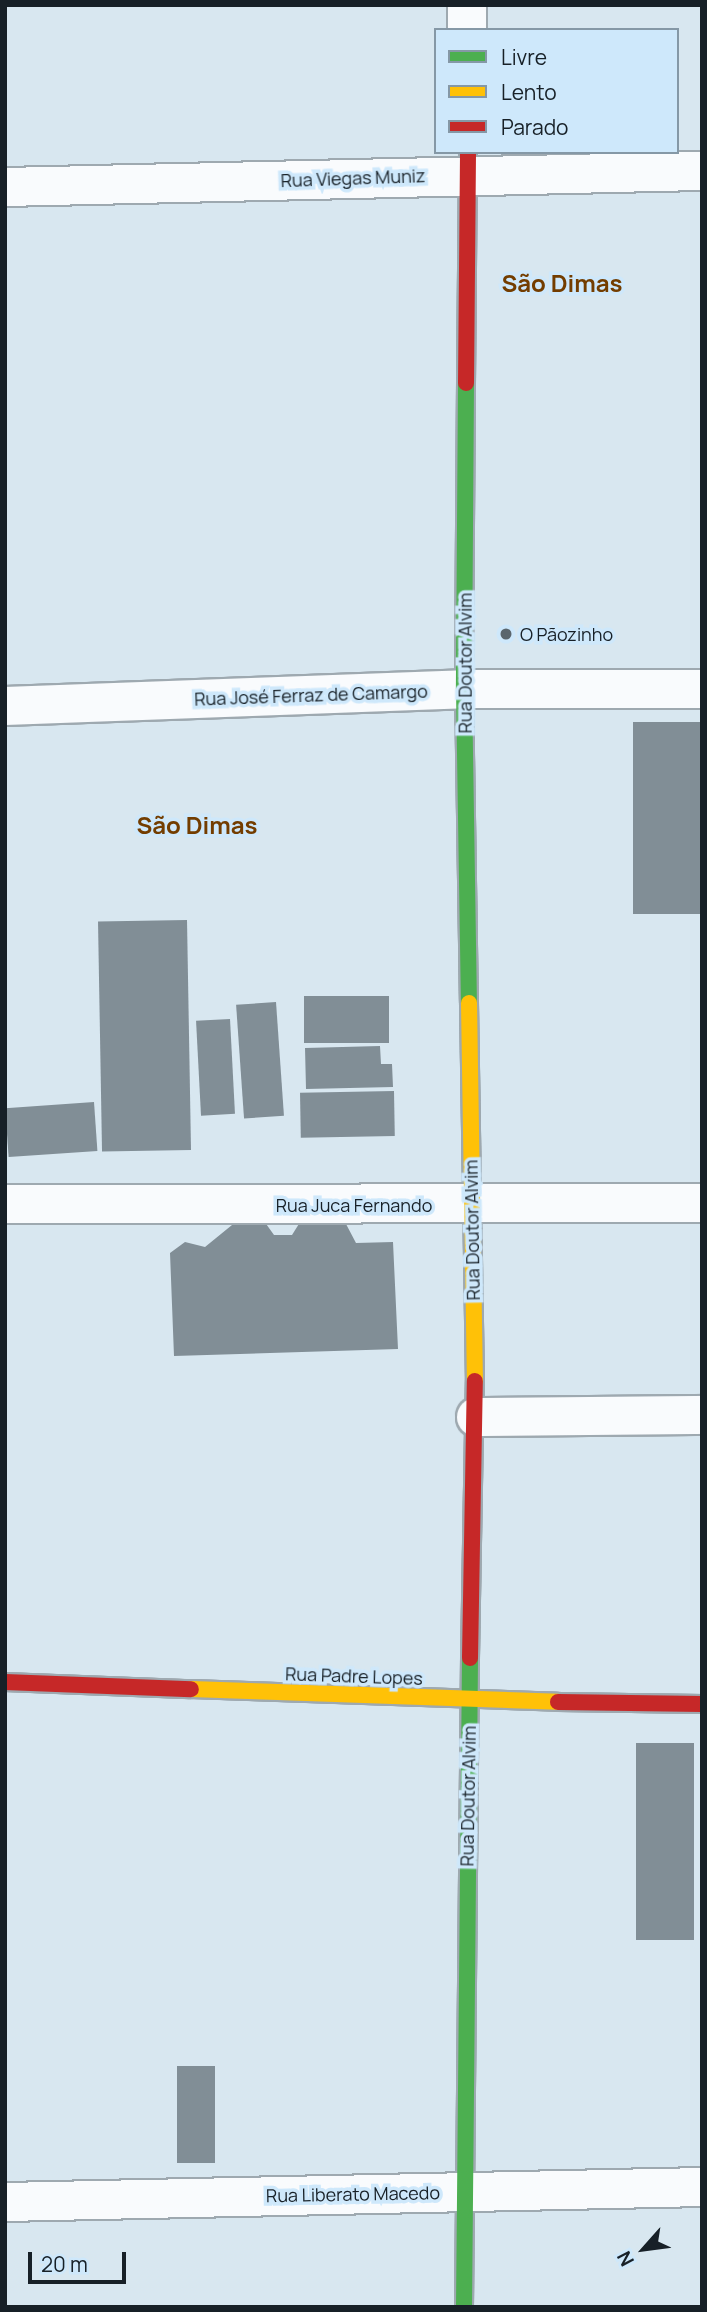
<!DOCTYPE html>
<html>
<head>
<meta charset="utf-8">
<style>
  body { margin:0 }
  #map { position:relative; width:707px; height:2312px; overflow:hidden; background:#d8e7f0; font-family:Manrope,sans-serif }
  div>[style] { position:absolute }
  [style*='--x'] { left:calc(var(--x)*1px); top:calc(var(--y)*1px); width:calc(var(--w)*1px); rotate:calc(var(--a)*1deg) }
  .building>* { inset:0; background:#818e96; transform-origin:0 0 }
  .roads { filter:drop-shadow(2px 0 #9ea9b0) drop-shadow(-2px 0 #9ea9b0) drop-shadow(0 2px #9ea9b0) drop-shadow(0 -2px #9ea9b0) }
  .street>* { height:38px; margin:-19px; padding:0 19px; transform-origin:19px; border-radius:19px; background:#f9fbfd }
  .fast>* { height:16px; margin:-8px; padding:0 8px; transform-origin:8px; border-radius:8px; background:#4caf50 }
  .slow>* { height:16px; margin:-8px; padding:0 8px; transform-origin:8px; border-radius:8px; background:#ffc107 }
  .jam>* { height:16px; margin:-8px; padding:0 8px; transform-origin:8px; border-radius:8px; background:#c62828 }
  .dots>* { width:19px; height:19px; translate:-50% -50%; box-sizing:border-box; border:4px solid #cee8fb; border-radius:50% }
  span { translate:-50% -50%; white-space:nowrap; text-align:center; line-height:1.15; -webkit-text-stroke:7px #cee8fb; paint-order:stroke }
  .street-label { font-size:18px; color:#172027 }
  .poi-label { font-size:18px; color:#172027 }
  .left { translate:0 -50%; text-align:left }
  .district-label { font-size:24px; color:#733d00; font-weight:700 }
  .frame { position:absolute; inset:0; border:7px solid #172027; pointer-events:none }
  .legend { position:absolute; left:434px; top:28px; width:245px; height:126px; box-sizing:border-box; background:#cee8fb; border:2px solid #8598a6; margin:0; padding:9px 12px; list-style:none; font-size:21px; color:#172027 }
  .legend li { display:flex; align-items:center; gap:14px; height:35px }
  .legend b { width:35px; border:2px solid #8598a6 }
  .north { position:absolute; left:609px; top:2214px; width:70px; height:70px; -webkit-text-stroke:5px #cee8fb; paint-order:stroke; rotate:242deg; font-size:19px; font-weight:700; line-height:28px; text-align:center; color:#172027 }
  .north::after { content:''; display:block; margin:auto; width:24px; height:32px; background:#172027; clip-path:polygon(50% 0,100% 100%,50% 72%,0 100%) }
  .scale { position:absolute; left:28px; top:2252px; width:98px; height:32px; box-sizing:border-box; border:4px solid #172027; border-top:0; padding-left:9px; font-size:21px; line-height:24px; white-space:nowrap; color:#172027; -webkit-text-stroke:5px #cee8fb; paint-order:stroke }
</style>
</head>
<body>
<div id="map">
  <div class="building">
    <i style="left:702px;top:722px;width:192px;height:69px;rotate:90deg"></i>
    <i style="left:187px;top:920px;width:230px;height:89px;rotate:89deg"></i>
    <i style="left:304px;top:996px;width:85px;height:47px"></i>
    <i style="left:276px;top:1002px;width:114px;height:40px;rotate:86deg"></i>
    <i style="left:230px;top:1019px;width:95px;height:34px;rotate:87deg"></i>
    <i style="clip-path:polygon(380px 1046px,381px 1064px,392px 1064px,393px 1087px,306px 1089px,305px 1048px)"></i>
    <i style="left:394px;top:1091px;width:45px;height:94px;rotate:89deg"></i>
    <i style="left:94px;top:1102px;width:49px;height:89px;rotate:86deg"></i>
    <i style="clip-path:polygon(302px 1219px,346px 1224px,356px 1243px,393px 1242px,398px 1349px,174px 1356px,170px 1253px,185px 1242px,205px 1247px,232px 1225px,264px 1221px,274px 1235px,292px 1235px)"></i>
    <i style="left:636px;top:1743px;width:58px;height:197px"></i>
    <i style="left:177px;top:2066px;width:38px;height:97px"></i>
  </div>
  <div class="roads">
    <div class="street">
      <i style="--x:467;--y:5;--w:25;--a:90"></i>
      <i style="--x:5;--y:187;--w:697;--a:-1.32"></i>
      <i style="--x:5;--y:706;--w:459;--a:-2.1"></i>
      <i style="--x:464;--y:689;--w:238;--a:0"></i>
      <i style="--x:5;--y:1204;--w:697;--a:-0.08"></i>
      <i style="--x:476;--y:1417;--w:226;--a:-0.5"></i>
      <i style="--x:5;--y:2202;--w:697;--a:-1.23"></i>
    </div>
    <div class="fast">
      <i style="--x:466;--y:383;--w:306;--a:90.4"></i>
      <i style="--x:464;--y:689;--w:314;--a:89.1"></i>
      <i style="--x:464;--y:2307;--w:649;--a:-89.47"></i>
    </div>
    <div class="slow">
      <i style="--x:469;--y:1003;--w:378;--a:89.1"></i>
      <i style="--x:191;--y:1689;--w:367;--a:2"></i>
    </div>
    <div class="jam">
      <i style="--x:466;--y:383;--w:231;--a:-89.5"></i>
      <i style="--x:470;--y:1658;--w:277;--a:-89"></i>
      <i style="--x:5;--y:1682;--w:186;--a:2.2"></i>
      <i style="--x:558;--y:1702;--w:144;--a:0.8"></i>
    </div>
  </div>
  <div class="dots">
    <i style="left:506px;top:634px;background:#5b666d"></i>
  </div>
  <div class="street-label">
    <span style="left:353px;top:178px;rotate:-2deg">Rua Viegas Muniz</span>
    <span style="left:465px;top:663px;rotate:-90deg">Rua Doutor Alvim</span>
    <span style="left:311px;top:695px;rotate:-2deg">Rua José Ferraz de Camargo</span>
    <span style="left:354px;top:1205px">Rua Juca Fernando</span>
    <span style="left:472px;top:1230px;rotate:-91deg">Rua Doutor Alvim</span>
    <span style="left:354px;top:1676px;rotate:2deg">Rua Padre Lopes</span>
    <span style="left:468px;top:1796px;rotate:-89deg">Rua Doutor Alvim</span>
    <span style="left:353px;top:2194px;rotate:-1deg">Rua Liberato Macedo</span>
  </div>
  <div class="poi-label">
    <span class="left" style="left:520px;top:634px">O Pãozinho</span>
  </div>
  <div class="district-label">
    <span style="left:562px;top:283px">São Dimas</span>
    <span style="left:197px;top:825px">São Dimas</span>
  </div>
  <div class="frame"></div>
  <ul class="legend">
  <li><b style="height:9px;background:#4caf50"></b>Livre</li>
  <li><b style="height:9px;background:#ffc107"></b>Lento</li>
  <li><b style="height:9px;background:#c62828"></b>Parado</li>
  </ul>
  <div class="north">N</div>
  <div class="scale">20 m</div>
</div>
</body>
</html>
